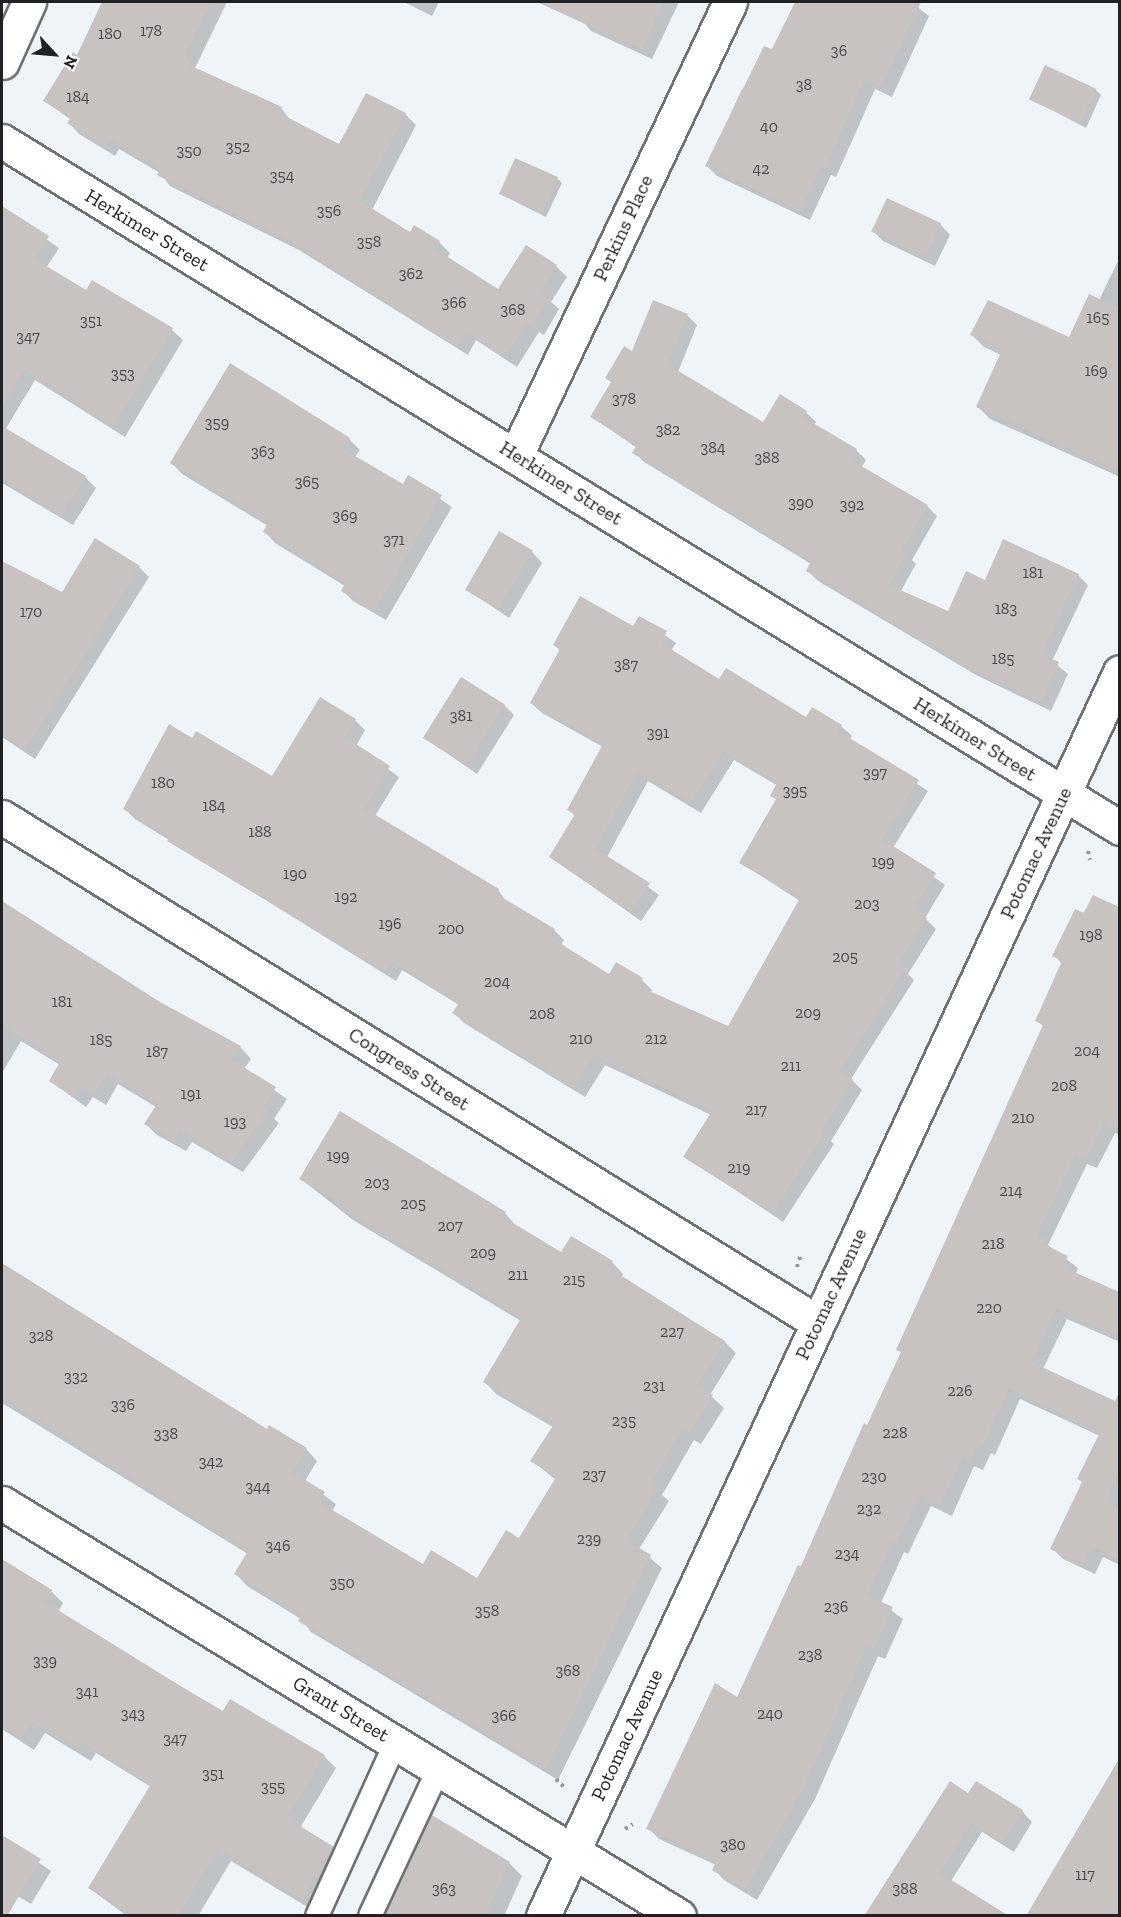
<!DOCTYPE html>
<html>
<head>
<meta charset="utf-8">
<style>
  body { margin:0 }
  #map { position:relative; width:1121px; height:1917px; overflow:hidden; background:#eff4f8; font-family:"Zilla Slab",serif }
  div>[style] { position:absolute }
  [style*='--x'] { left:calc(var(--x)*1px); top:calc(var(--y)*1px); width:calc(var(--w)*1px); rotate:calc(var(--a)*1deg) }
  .shadow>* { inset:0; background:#0003 }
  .building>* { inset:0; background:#c8c2c0; transform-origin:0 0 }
  .path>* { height:4px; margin-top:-2px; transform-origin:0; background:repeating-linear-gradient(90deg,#919597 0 3px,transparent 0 7.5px) }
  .roads { filter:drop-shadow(2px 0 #6d7175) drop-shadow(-2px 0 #6d7175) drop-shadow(0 2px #6d7175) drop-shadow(0 -2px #6d7175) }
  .service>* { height:22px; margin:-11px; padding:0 11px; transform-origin:11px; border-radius:11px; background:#fff }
  .minor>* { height:33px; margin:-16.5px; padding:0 16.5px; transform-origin:16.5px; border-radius:16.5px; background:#fff }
  .tertiary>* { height:33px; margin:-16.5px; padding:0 16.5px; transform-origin:16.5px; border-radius:16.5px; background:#fff }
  span { translate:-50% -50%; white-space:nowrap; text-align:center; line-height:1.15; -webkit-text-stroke:4.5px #fff; paint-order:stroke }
  .number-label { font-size:16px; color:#49494a }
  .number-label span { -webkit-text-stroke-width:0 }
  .street-label { font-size:20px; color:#1f2122 }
  .frame { position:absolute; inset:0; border:3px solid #1f2122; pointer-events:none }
  .north { position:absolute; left:24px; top:24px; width:60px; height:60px; -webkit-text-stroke:4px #fff; paint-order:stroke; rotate:116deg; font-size:16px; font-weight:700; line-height:24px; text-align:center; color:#1f2122 }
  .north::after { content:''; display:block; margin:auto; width:21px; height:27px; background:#1f2122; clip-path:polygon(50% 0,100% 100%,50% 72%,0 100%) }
</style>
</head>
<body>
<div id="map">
  <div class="shadow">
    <i style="clip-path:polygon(106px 2px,227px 2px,195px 68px,281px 108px,291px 121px,340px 147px,405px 114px,416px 125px,372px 210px,410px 234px,439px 242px,450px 253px,447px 258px,498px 291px,526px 247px,556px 266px,567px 277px,551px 302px,559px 309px,544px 335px,539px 332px,517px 367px,476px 340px,468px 355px,299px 250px,170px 186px,160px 173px,119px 149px,115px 156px,79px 134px,69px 123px,71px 120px,45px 101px,78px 57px)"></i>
    <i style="clip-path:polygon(404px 2px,439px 2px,432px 16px)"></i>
    <i style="clip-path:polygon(567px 2px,679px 2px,652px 59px,591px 31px)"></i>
    <i style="clip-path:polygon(796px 2px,911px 2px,929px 16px,892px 97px,875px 89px,836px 177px,831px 175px,810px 220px,717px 176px,707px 166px,742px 89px,745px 91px,773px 51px)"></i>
    <i style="clip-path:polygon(1096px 90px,1101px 95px,1086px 128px,1031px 99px)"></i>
    <i style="clip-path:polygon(557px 178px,562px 183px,546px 217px,500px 194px)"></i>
    <i style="clip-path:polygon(2px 208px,59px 248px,46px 268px,87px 292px,93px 282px,172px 330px,183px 340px,125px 437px,35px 380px,5px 430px,85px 477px,96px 488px,73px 525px,2px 483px)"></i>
    <i style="clip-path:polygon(940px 224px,950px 235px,935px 266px,883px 241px,873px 231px)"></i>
    <i style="clip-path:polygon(1120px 257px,1120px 477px,990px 419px,978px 407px,1001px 355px,984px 347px,972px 335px,1070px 339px,1099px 300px)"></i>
    <i style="clip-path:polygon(687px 315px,697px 325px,678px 372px,763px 424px,806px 412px,816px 422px,814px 425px,856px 450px,866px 460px,861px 468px,927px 506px,937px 516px,912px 560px,916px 564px,901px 591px,949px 613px,985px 582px,1078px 575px,1088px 585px,1052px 661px,1068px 674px,1051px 711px,976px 675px,818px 581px,808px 571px,811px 564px,644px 462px,634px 452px,637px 448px,592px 417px,632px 353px)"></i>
    <i style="clip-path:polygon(349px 439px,360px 450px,355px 457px,403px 486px,408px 477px,452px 507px,386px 620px,353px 601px,343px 591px,345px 586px,275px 543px,265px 532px,268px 526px,182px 474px,172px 463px)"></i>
    <i style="clip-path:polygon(532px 552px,542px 563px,509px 618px,466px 589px)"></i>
    <i style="clip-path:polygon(2px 562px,34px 582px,36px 578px,62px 594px,139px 567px,149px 577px,35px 759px,2px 737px)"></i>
    <i style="clip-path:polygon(640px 618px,676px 643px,671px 651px,720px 681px,806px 719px,841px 726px,852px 736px,849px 740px,928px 791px,893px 848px,945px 885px,925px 918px,936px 929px,908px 974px,914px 980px,851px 1079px,862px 1090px,831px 1141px,834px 1144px,783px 1222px,685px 1156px,711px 1115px,605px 1065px,585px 1097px,464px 1023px,454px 1013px,459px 1005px,402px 970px,396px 981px,135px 819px,125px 809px,192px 740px,272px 778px,355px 720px,365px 730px,356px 746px,399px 777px,375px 816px,498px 890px,507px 902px,554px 930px,564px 940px,561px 945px,609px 976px,642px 980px,652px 990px,650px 993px,729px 1028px,800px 901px,741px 863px,777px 800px,772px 796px,778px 786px,734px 760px,701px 813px,648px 781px,607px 857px,659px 895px,641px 921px,551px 857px,575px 816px,569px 810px,603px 747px,542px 713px,531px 703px,561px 651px,554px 645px,634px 628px)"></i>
    <i style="clip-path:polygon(504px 705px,514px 715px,477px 774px,425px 738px)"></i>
    <i style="clip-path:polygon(1094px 897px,1120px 909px,1120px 1135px,1115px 1133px,1097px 1168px,1087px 1164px,1048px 1245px,1078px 1268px,1076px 1274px,1120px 1293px,1120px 1342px,1067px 1319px,1043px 1369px,1120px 1405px,1120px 1565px,1103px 1557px,1095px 1574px,1063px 1559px,1052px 1548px,1083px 1483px,1079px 1479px,1100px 1436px,1020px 1399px,995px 1455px,991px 1453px,983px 1470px,974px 1466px,952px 1516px,931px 1506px,908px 1554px,904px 1552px,881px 1603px,903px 1619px,885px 1659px,878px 1656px,815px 1799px,757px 1900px,724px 1880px,714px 1869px,716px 1865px,659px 1839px,648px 1828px,737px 1699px,801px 1568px,902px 1354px,898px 1349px,1044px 1027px,1037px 1020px,1062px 964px,1054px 955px)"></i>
    <i style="clip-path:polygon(2px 904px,160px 1004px,240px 1047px,251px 1059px,244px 1069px,287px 1099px,274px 1119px,279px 1123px,243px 1172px,192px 1142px,186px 1151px,157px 1135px,146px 1124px,156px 1107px,118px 1084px,106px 1105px,93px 1097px,86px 1107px,50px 1081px,60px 1065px,21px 1041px,2px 1073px)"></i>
    <i style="clip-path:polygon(301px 1179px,505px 1213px,516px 1226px,562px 1254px,612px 1262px,623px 1274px,621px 1278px,725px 1342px,736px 1353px,710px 1395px,724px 1408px,701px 1444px,694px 1440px,662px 1495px,669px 1501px,639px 1549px,662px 1568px,558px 1780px,311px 1632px,301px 1619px,247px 1586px,236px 1574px,248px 1554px,2px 1403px,2px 1264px,267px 1431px,306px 1449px,317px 1461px,305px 1481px,336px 1504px,332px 1512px,423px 1566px,478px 1580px,519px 1540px,556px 1480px,532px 1461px,553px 1427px,496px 1394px,485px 1382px,521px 1321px,353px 1220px)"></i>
    <i style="clip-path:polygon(9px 1565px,51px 1591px,63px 1603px,58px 1612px,224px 1713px,324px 1756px,336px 1768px,300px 1828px,345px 1860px,314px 1911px,231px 1861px,198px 1916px,127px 1916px,89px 1888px,151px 1787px,96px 1753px,91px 1761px,45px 1733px,34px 1750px,2px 1729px,2px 1577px)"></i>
    <i style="clip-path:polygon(1119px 1763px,1120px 1811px,1099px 1797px)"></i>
    <i style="clip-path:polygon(969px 1795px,1022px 1811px,1032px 1822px,1014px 1852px,982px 1832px,951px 1881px,866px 1916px)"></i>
    <i style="clip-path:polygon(1081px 1826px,1120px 1849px,1120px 1916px,1104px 1916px)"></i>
    <i style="clip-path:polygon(2px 1837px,51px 1871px,31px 1904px,2px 1887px)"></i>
    <i style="clip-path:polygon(509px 1863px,522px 1876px,504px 1916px,385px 1916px)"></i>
  </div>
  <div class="building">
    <i style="clip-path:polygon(102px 2px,211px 2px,184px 58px,191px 61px,189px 65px,282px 107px,279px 113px,339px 144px,366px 93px,406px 113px,360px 201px,410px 232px,414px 225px,440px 241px,435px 249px,498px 289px,526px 245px,557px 265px,540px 292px,549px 297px,532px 325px,527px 322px,505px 357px,465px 331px,456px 345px,286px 240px,157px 175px,160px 170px,108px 139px,104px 147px,67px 123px,71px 118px,43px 101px,73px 52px,77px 55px)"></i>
    <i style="clip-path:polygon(537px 2px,664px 2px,642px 50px)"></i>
    <i style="clip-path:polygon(795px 2px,921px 2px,881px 87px,865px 79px,825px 168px,821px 166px,800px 211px,705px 166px,764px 46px,772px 49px)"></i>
    <i style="left:1045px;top:65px;width:57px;height:38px;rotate:25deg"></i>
    <i style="left:515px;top:158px;width:47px;height:39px;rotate:24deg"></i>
    <i style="left:887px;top:198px;width:60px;height:37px;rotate:25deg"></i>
    <i style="clip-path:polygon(2px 206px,49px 236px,35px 259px,86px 290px,92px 280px,173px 328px,113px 427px,24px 370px,2px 407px)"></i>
    <i style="clip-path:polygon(1089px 294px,1119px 308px,1119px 472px,976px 407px,1002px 350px,970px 335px,988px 300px,1069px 337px)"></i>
    <i style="clip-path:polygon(653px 300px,688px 314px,667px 364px,763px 422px,780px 394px,807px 411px,803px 417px,857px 449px,851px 460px,928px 505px,902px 550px,907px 553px,889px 585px,948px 611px,966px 571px,985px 580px,1003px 539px,1079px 574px,1041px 654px,1059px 662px,1041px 702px,965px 666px,806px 571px,811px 561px,632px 453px,637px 445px,590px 417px,611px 382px,605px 378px,624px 346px,632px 351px)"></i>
    <i style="clip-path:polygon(230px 363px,350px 438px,343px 449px,403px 484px,408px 475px,442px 495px,375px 611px,341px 591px,345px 583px,263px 532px,268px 523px,170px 463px)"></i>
    <i style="clip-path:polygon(2px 426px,86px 476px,62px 516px,2px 479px)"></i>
    <i style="left:499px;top:531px;width:39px;height:68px;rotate:30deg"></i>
    <i style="clip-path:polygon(95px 538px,140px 566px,25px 750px,2px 735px,2px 561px,62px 592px)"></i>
    <i style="clip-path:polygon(580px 596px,633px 626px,639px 616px,667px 631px,661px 643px,719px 679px,726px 668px,806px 717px,812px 707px,842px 725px,838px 731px,919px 780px,882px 839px,936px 873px,914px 909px,927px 918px,897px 964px,905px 969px,840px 1071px,853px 1079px,822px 1131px,825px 1133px,773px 1213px,683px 1157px,712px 1111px,594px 1056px,574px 1088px,452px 1013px,459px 1003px,392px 961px,386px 972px,167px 841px,170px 837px,123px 809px,169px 724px,192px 738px,196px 731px,272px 776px,320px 697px,356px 719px,345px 737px,390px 766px,364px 808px,499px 889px,496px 894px,555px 929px,550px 937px,609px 974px,616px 962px,643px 978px,638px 986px,728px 1026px,800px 898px,739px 863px,776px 799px,770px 796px,777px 783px,723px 751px,691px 804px,637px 772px,596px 849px,650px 883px,630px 912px,549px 857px,575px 814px,567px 810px,603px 744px,530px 703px,560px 649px,553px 645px)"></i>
    <i style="left:461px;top:677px;width:52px;height:72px;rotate:32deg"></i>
    <i style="clip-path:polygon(1093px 895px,1119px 907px,1119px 1131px,1104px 1123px,1086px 1159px,1076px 1154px,1037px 1236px,1045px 1240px,1043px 1244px,1068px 1256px,1063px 1267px,1119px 1292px,1119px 1337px,1056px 1309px,1031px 1362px,1115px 1401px,1119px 1392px,1119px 1471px,1106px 1500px,1119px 1507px,1119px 1560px,1092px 1547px,1084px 1564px,1050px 1549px,1082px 1482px,1077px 1479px,1100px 1432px,1009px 1389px,984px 1445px,980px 1443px,972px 1460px,963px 1456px,941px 1506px,919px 1496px,897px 1544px,892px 1542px,868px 1596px,893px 1607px,874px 1649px,867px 1646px,803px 1790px,745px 1890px,712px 1870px,717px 1860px,646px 1829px,715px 1683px,737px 1697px,798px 1565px,801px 1566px,864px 1423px,867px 1425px,901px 1352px,896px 1350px,1043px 1025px,1035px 1021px,1062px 961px,1052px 956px,1075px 909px,1084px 913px)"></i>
    <i style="clip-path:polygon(2px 901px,160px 1002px,241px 1046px,232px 1060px,276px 1087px,264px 1107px,268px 1111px,231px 1162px,180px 1131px,174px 1141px,144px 1124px,157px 1104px,107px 1074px,94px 1095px,81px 1087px,74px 1097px,49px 1081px,60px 1062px,2px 1026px)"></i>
    <i style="clip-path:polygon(340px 1111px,506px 1212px,503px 1217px,561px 1252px,571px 1236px,613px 1261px,609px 1268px,725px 1341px,697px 1385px,713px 1395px,689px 1434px,682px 1430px,650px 1484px,658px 1489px,626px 1540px,651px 1555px,546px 1769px,298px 1621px,301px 1616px,234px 1574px,248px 1551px,2px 1398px,2px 1263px,267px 1429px,269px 1425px,307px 1448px,292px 1472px,325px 1492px,319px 1502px,423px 1564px,431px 1550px,477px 1578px,506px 1530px,519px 1538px,556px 1477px,530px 1461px,554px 1424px,483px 1382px,521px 1318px,339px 1208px,342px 1204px,299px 1179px)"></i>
    <i style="clip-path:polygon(2px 1559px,52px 1590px,45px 1602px,182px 1687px,223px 1711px,230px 1699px,325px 1755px,287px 1818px,334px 1847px,301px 1900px,218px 1849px,178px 1916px,133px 1916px,88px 1888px,151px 1784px,83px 1742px,78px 1750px,32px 1722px,21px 1739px,2px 1726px)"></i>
    <i style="clip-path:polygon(1119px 1759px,1119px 1916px,1026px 1916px)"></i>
    <i style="clip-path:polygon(950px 1781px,968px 1793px,976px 1781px,1023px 1810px,1003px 1843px,971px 1823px,940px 1873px,1009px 1916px,864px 1916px)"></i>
    <i style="clip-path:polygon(432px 1815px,510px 1862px,485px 1916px,385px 1916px)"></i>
    <i style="clip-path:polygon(2px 1835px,41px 1859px,7px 1916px,2px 1916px)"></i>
  </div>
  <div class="path">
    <i style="--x:1088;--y:851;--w:9;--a:77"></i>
    <i style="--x:797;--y:1267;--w:14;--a:-73"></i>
    <i style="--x:556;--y:1779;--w:11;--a:45"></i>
    <i style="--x:625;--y:1829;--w:9;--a:-32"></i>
  </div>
  <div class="roads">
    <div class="service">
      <i style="--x:317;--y:1916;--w:191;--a:-65.6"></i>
      <i style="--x:370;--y:1916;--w:163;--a:-65"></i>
    </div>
    <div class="minor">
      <i style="--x:2;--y:141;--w:1312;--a:31.57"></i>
      <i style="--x:516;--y:455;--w:501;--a:-64.71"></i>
      <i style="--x:2;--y:817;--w:959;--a:31.78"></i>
      <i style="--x:543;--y:1916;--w:1371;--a:-65.12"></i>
    </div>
    <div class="tertiary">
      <i style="--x:2;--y:62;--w:66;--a:-65.8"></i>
      <i style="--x:2;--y:1503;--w:793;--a:31.39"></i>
    </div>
  </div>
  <div class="number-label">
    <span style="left:151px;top:31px">178</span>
    <span style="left:110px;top:34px">180</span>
    <span style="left:839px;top:51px">36</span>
    <span style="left:804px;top:85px">38</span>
    <span style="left:78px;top:97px">184</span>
    <span style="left:769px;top:127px">40</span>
    <span style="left:238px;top:147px">352</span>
    <span style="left:189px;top:151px">350</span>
    <span style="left:761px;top:169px">42</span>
    <span style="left:282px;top:176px">354</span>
    <span style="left:329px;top:211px">356</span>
    <span style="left:369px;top:242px">358</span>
    <span style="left:411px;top:274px">362</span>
    <span style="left:454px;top:303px">366</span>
    <span style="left:513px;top:310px">368</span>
    <span style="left:1098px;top:318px">165</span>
    <span style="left:91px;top:321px">351</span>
    <span style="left:28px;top:337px">347</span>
    <span style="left:1096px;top:371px">169</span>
    <span style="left:123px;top:374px">353</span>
    <span style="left:624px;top:399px">378</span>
    <span style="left:217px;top:423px">359</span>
    <span style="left:668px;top:430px">382</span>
    <span style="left:713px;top:448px">384</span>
    <span style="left:263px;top:452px">363</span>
    <span style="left:767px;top:458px">388</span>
    <span style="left:307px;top:482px">365</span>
    <span style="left:801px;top:503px">390</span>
    <span style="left:852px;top:505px">392</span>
    <span style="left:345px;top:516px">369</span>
    <span style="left:394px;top:540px">371</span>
    <span style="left:1033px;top:573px">181</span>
    <span style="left:1006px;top:609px">183</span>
    <span style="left:31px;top:612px">170</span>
    <span style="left:1003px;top:659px">185</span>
    <span style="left:626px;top:665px">387</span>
    <span style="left:461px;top:716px">381</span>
    <span style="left:658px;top:733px">391</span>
    <span style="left:875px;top:773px">397</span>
    <span style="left:163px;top:783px">180</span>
    <span style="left:795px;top:791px">395</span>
    <span style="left:214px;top:806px">184</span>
    <span style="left:260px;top:832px">188</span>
    <span style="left:883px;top:862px">199</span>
    <span style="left:295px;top:874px">190</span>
    <span style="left:346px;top:897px">192</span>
    <span style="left:867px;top:904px">203</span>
    <span style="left:390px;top:924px">196</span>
    <span style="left:451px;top:929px">200</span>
    <span style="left:1091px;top:935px">198</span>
    <span style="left:845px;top:957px">205</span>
    <span style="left:497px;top:982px">204</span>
    <span style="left:62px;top:1002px">181</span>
    <span style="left:808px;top:1013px">209</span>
    <span style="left:542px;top:1014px">208</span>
    <span style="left:581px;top:1039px">210</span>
    <span style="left:656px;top:1039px">212</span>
    <span style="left:101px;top:1040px">185</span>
    <span style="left:1087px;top:1051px">204</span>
    <span style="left:157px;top:1052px">187</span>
    <span style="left:791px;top:1066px">211</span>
    <span style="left:1064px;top:1086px">208</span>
    <span style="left:191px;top:1094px">191</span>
    <span style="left:756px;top:1110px">217</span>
    <span style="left:1023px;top:1118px">210</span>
    <span style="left:235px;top:1122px">193</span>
    <span style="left:338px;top:1156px">199</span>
    <span style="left:739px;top:1168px">219</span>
    <span style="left:377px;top:1183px">203</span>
    <span style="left:1011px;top:1191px">214</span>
    <span style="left:413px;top:1204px">205</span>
    <span style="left:450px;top:1226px">207</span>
    <span style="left:993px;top:1244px">218</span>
    <span style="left:483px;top:1253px">209</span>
    <span style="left:518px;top:1275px">211</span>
    <span style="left:574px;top:1280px">215</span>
    <span style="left:989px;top:1308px">220</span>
    <span style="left:672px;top:1332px">227</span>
    <span style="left:41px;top:1336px">328</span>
    <span style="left:76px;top:1377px">332</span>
    <span style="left:654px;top:1386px">231</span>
    <span style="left:960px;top:1391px">226</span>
    <span style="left:123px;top:1405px">336</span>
    <span style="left:624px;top:1421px">235</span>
    <span style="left:895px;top:1433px">228</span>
    <span style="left:166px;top:1434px">338</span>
    <span style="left:211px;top:1462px">342</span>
    <span style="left:594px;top:1475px">237</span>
    <span style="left:874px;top:1477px">230</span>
    <span style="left:258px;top:1487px">344</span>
    <span style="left:869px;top:1509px">232</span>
    <span style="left:589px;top:1539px">239</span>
    <span style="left:278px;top:1546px">346</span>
    <span style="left:847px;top:1554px">234</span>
    <span style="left:342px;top:1583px">350</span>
    <span style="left:836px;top:1607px">236</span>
    <span style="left:487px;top:1611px">358</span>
    <span style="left:810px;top:1655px">238</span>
    <span style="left:45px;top:1661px">339</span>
    <span style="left:568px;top:1671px">368</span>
    <span style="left:87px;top:1692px">341</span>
    <span style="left:133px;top:1714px">343</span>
    <span style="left:770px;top:1714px">240</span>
    <span style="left:504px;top:1716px">366</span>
    <span style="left:175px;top:1739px">347</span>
    <span style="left:213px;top:1774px">351</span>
    <span style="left:273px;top:1787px">355</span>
    <span style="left:733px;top:1845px">380</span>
    <span style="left:1085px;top:1875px">117</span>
    <span style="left:444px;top:1889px">363</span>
    <span style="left:905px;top:1889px">388</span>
  </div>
  <div class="street-label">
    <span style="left:623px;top:228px;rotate:-65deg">Perkins Place</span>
    <span style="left:147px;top:230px;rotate:31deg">Herkimer Street</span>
    <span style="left:561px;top:483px;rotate:32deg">Herkimer Street</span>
    <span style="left:975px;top:739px;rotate:32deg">Herkimer Street</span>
    <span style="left:1036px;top:853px;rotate:-65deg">Potomac Avenue</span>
    <span style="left:409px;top:1069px;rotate:32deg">Congress Street</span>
    <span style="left:831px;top:1294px;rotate:-65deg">Potomac Avenue</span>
    <span style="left:341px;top:1709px;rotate:31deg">Grant Street</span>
    <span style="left:627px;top:1735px;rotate:-65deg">Potomac Avenue</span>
  </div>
  <div class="frame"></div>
  <div class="north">N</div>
</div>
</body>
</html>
